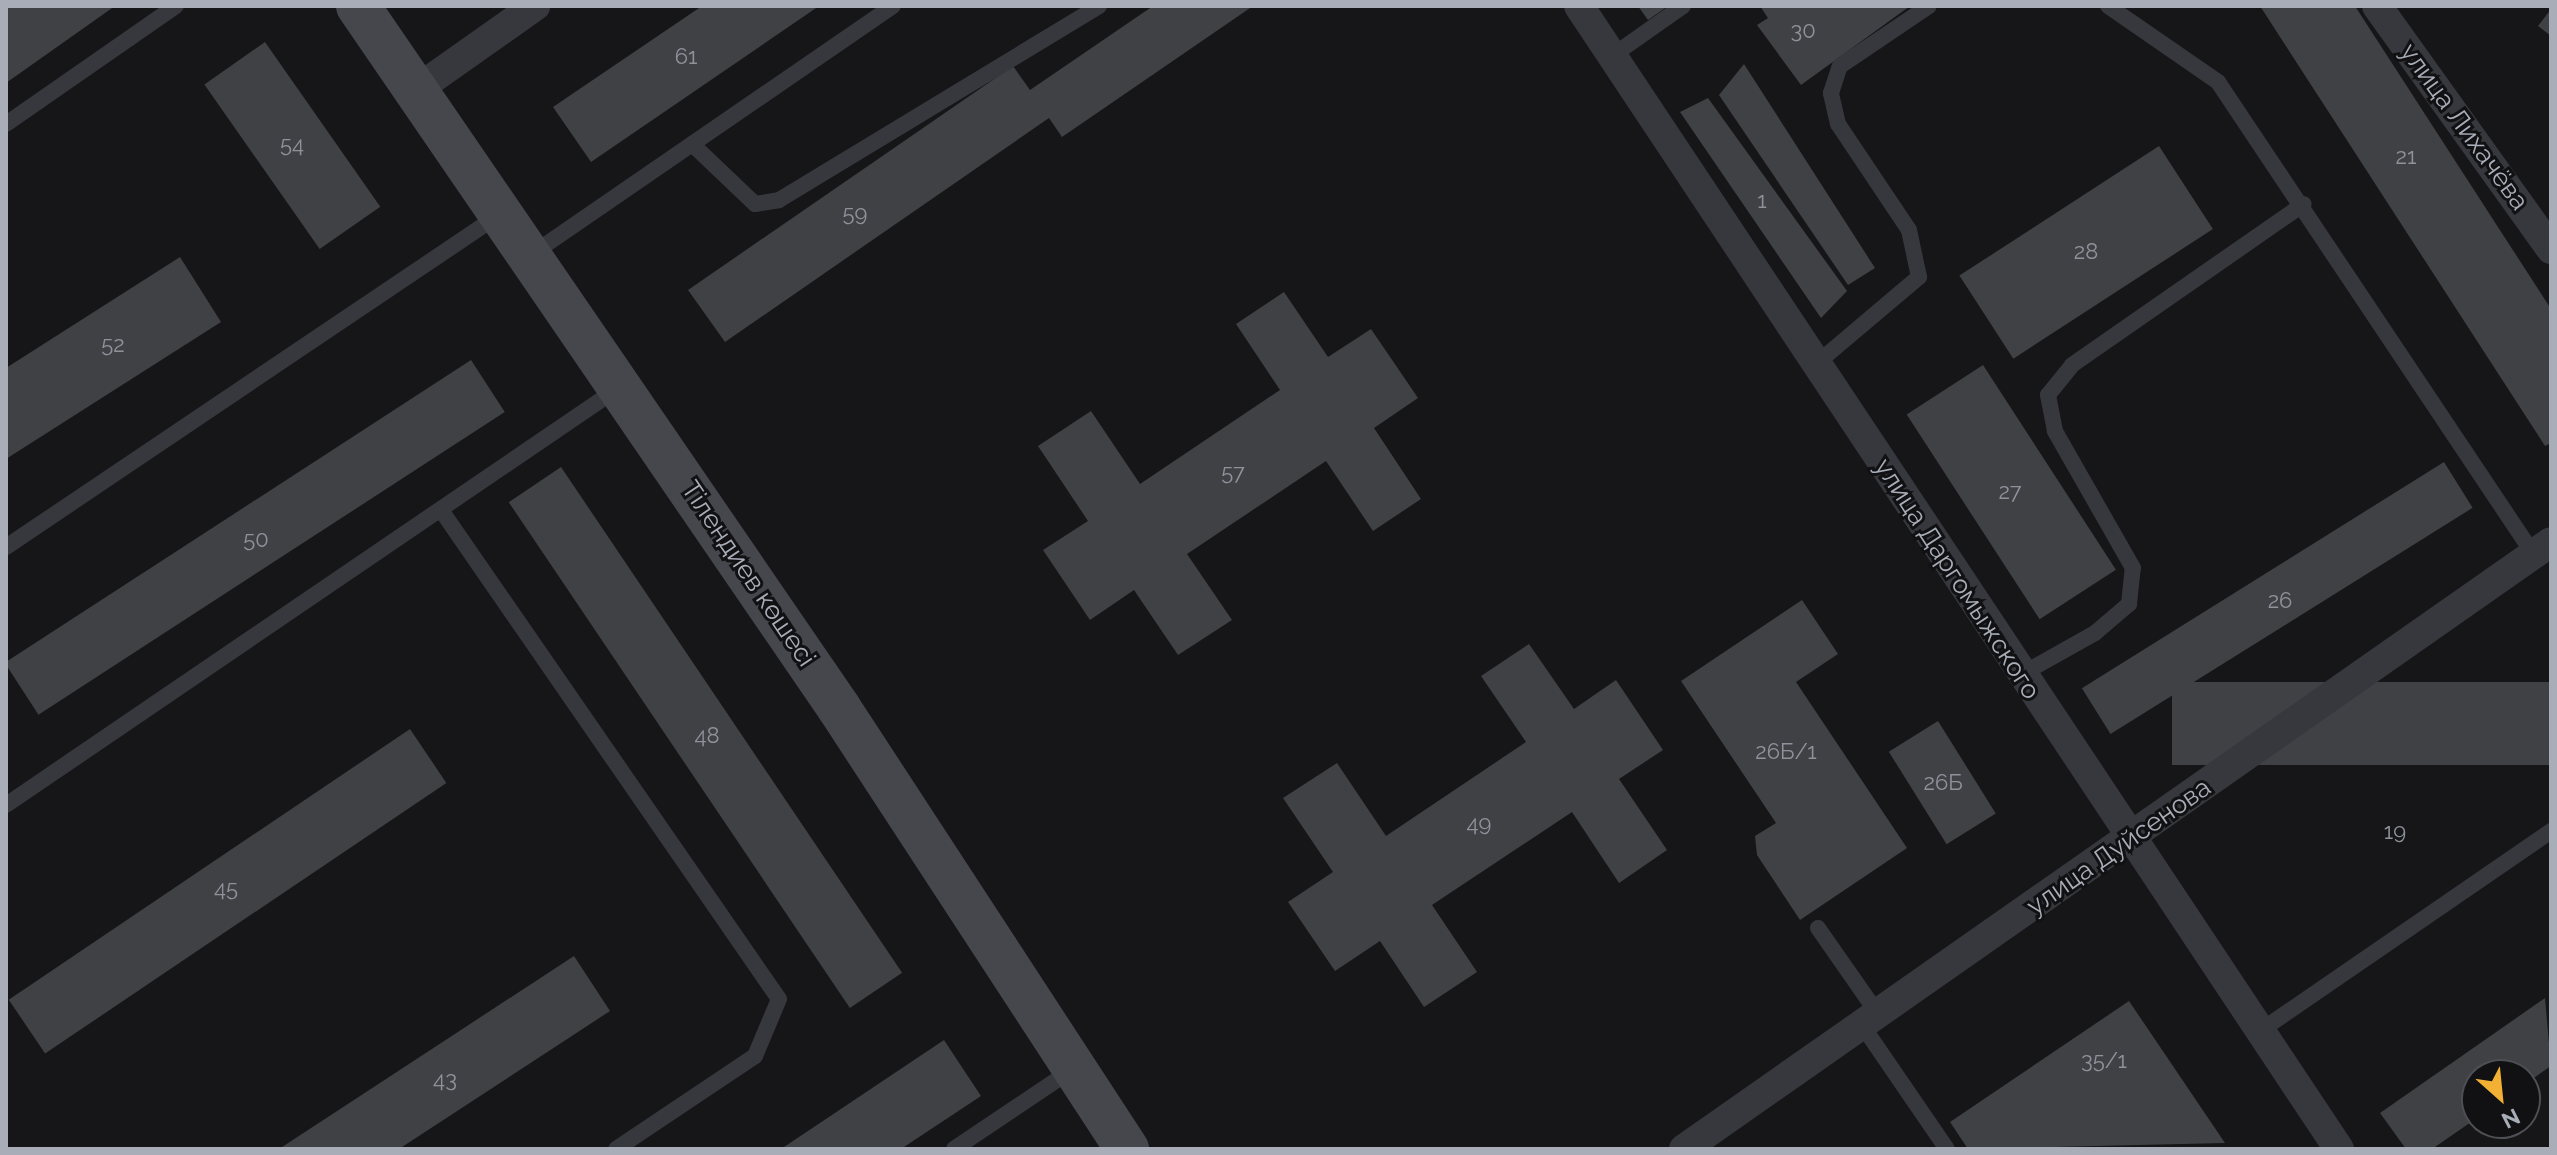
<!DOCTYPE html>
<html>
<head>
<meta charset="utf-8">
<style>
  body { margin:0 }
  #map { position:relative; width:2557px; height:1155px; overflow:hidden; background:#161618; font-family:Raleway,sans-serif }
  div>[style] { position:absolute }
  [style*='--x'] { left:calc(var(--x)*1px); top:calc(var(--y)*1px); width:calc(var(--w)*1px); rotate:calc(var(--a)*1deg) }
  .building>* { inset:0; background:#404145; transform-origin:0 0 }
  .lane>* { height:16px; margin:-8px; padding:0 8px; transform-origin:8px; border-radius:8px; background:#37383d }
  .street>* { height:30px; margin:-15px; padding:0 15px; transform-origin:15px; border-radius:15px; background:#37383d }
  .secondary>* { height:44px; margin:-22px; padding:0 22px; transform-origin:22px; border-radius:22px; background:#45474d }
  span { translate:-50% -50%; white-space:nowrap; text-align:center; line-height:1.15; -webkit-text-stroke:6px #111113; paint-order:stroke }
  .number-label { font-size:22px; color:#8e929b }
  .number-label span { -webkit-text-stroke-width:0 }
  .street-label { font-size:26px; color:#a8adb8 }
  .frame { position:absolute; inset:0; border:8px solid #a8adb8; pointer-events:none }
  .north { position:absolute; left:2461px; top:1059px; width:80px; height:80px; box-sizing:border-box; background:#111113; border:2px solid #4d4f55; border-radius:50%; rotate:153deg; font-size:22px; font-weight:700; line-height:32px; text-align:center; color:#a8adb8 }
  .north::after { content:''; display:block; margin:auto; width:28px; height:36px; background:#f2b134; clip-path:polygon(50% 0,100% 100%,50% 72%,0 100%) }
</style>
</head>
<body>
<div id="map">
  <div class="building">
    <i style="clip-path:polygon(6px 6px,115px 6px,6px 83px)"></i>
    <i style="clip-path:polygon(702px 6px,819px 6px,591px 162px,553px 107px)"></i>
    <i style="clip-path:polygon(1153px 6px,1253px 6px,1062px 137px,1049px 118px,725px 342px,688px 290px,1013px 66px,1030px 90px)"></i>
    <i style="clip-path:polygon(1638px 6px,1668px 6px,1648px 20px)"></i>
    <i style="clip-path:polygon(1760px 6px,1910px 6px,1801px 85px,1757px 25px,1768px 18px)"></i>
    <i style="clip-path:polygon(2260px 6px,2355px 6px,2551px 309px,2551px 443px,2545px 446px)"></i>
    <i style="clip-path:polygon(2551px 9px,2551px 36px,2538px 26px)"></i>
    <i style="left:265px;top:42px;width:201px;height:74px;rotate:55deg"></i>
    <i style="clip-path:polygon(1744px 64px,1875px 268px,1848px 285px,1719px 95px)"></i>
    <i style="clip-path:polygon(1708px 98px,1847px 291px,1821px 318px,1680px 112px)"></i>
    <i style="left:2159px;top:146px;width:99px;height:238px;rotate:57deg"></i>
    <i style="clip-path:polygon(180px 257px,221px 322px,6px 459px,6px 368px)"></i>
    <i style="clip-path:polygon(1284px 292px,1328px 357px,1371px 329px,1418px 398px,1374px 428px,1421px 499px,1373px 531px,1326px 461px,1187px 554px,1232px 620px,1178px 655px,1134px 590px,1090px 620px,1043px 550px,1088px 521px,1038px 446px,1091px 411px,1140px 484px,1280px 390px,1236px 324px)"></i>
    <i style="left:471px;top:360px;width:62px;height:556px;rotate:57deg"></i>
    <i style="left:1983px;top:365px;width:244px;height:91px;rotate:57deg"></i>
    <i style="left:2444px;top:462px;width:54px;height:427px;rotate:58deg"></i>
    <i style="left:561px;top:467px;width:610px;height:63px;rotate:56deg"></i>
    <i style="clip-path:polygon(1802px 600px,1838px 654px,1796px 682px,1907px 848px,1800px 920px,1757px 855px,1755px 836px,1776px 823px,1681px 681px)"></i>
    <i style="clip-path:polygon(1529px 644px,1574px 709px,1616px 680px,1663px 750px,1619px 779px,1667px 850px,1619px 883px,1572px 812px,1432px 905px,1477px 972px,1424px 1007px,1380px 941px,1335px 971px,1288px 902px,1333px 872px,1283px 798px,1337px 763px,1386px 836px,1526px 742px,1481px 676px)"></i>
    <i style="left:2551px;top:682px;width:83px;height:379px;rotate:90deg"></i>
    <i style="left:1938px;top:721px;width:109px;height:58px;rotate:58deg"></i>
    <i style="left:410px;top:729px;width:65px;height:484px;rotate:56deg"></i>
    <i style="clip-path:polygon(574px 956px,610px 1011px,399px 1149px,279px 1149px)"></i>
    <i style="clip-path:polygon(2545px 998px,2551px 1066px,2525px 1084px,2525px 1075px,2477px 1075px,2477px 1118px,2432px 1149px,2406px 1149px,2380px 1113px)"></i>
    <i style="clip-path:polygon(2129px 1001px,2225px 1143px,1968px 1149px,1950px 1122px)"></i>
    <i style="clip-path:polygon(944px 1040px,981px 1096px,901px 1149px,781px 1149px)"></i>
  </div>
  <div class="lane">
    <i style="--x:2108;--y:6;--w:134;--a:34.6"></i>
    <i style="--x:2218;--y:82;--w:569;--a:56.25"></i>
    <i style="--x:1612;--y:56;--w:87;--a:-35.2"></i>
    <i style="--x:6;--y:124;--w:207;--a:-34.8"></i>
    <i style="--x:692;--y:144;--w:87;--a:43.6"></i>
    <i style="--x:755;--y:204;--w:24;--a:-9"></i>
    <i style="--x:779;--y:200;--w:374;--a:-31.2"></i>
    <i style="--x:532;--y:254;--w:438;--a:-34.5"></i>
    <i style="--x:1816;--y:364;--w:135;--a:-40.2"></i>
    <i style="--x:1919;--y:277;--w:48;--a:-102"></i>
    <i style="--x:1909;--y:230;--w:128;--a:-123.8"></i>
    <i style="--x:1838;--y:124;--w:32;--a:-103"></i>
    <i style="--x:1831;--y:93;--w:28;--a:-72"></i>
    <i style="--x:1840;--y:66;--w:107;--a:-34"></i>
    <i style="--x:441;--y:510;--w:594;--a:55.35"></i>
    <i style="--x:779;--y:999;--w:62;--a:112.8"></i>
    <i style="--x:755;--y:1056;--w:167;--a:146.2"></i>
    <i style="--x:6;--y:547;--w:594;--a:-33.96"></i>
    <i style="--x:2020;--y:675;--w:86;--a:-29.2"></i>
    <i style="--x:2095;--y:633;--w:45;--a:-40.5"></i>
    <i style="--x:2129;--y:604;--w:36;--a:-84"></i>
    <i style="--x:2133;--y:568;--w:158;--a:-119.7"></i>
    <i style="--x:2055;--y:431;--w:37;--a:-101"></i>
    <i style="--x:2048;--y:395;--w:38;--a:-51"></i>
    <i style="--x:2072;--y:365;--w:282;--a:-34.8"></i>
    <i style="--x:6;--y:805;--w:739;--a:-34.25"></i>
    <i style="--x:1818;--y:928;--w:105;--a:55.1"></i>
    <i style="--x:1862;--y:1025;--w:150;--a:55.6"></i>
    <i style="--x:2260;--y:1031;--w:353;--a:-34.5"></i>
    <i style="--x:954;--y:1149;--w:143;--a:-33.9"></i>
  </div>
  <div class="street">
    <i style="--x:1579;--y:6;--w:1373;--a:56.38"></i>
    <i style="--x:2377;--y:6;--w:299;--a:54.4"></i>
    <i style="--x:416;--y:90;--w:146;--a:-35.2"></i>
    <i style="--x:1684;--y:1149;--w:1058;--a:-35"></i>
  </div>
  <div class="secondary">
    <i style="--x:358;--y:6;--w:851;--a:55.58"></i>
    <i style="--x:839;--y:708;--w:527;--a:56.85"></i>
  </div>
  <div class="number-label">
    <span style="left:1803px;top:31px">30</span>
    <span style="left:686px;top:57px">61</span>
    <span style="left:292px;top:145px">54</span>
    <span style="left:2406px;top:157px">21</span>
    <span style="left:1762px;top:201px">1</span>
    <span style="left:855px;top:214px">59</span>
    <span style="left:2086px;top:252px">28</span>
    <span style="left:113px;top:345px">52</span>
    <span style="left:1233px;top:473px">57</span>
    <span style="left:2010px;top:492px">27</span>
    <span style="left:256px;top:540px">50</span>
    <span style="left:2280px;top:601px">26</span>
    <span style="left:707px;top:736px">48</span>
    <span style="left:1786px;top:752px">26Б/1</span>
    <span style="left:1943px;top:783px">26Б</span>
    <span style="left:1479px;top:824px">49</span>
    <span style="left:2395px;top:832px">19</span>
    <span style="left:226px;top:889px">45</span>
    <span style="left:2104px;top:1061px">35/1</span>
    <span style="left:445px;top:1080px">43</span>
  </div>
  <div class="street-label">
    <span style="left:2464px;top:127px;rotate:54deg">улица Лихачёва</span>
    <span style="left:748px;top:574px;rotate:56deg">Тілендиев көшесі</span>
    <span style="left:1957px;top:579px;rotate:57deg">улица Даргомыжского</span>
    <span style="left:2119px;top:847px;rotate:-35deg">улица Дуйсенова</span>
  </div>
  <div class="frame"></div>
  <div class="north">N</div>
</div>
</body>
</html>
